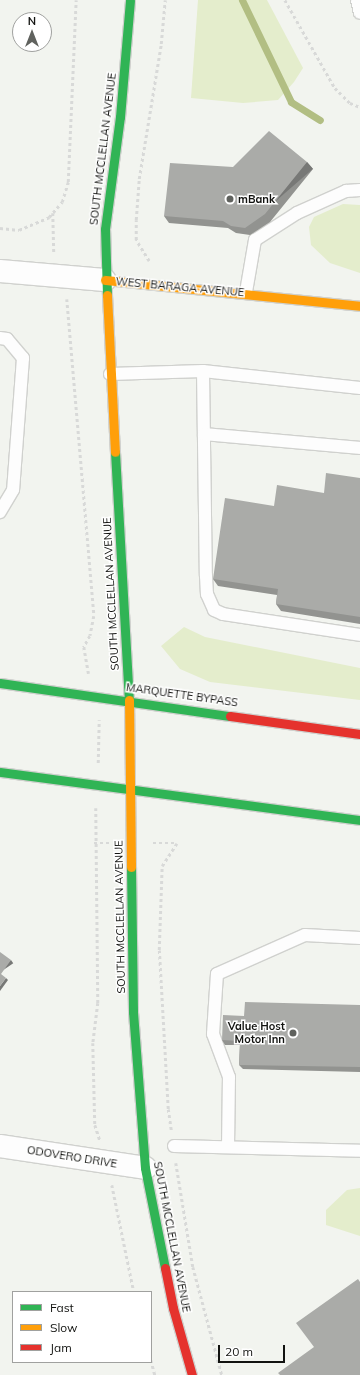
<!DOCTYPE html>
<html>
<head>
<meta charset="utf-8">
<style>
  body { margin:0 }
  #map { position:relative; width:360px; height:1375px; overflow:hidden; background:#f2f4ef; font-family:Mulish,sans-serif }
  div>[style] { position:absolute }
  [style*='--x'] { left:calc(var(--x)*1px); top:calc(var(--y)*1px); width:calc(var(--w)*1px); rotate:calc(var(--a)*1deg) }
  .green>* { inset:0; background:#e4edcc }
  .stream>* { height:7px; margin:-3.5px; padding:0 3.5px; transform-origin:3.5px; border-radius:3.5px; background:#b2be83 }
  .path>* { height:2.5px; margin-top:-1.25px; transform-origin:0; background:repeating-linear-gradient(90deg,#d8d9d8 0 3px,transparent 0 6px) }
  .roads { filter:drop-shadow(1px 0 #d0d1ce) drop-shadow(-1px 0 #d0d1ce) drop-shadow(0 1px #d0d1ce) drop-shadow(0 -1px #d0d1ce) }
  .lane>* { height:12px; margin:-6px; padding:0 6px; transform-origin:6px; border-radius:6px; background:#fdfdfd }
  .street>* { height:22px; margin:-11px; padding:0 11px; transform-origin:11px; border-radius:11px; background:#fdfdfd }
  .fast>* { height:9px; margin:-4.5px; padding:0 4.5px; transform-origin:4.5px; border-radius:4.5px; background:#30b455 }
  .slow>* { height:9px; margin:-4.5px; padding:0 4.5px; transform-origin:4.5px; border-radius:4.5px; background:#ff9f0a }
  .jam>* { height:9px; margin:-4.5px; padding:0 4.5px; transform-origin:4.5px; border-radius:4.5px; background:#e5322d }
  .wall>* { inset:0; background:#929390 }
  .shaded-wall>* { inset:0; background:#777876; transform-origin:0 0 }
  .building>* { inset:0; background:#aaaba8 }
  .dots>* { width:11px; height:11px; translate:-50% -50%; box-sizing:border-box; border:2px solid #fff; border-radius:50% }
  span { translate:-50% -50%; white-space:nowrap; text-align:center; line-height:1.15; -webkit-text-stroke:3px #fff; paint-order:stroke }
  .street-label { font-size:11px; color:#121310 }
  .poi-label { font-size:11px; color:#121310; font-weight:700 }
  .left { translate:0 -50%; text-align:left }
  .right { translate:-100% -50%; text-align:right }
  .legend { position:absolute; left:12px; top:1291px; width:140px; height:72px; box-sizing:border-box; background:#fff; border:1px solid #a0a19f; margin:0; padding:5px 7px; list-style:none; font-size:12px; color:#121310 }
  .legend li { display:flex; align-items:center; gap:8px; height:20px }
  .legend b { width:20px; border:1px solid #a0a19f }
  .north { position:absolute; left:12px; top:12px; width:40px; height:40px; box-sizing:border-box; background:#fff; border:1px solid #a0a19f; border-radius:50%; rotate:0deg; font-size:11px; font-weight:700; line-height:16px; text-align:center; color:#121310 }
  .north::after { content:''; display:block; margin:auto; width:14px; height:18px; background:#60625e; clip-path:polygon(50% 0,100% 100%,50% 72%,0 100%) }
  .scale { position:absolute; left:218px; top:1345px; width:67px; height:18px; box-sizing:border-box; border:2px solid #121310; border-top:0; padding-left:5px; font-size:12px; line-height:14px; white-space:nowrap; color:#121310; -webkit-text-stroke:3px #fff; paint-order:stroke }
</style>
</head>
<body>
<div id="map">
  <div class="green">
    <i style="clip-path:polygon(198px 0,267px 0,303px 68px,294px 82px,278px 100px,243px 103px,191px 98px)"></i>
    <i style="clip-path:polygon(343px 204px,360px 205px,360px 273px,330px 263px,311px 245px,309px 227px,314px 217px)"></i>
    <i style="clip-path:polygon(184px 627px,205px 637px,360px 668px,360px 700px,210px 682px,180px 669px,161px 646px)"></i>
    <i style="clip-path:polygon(360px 1188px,360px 1236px,326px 1225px,326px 1210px,347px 1190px)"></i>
  </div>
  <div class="stream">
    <i style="--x:242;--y:0;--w:113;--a:64.3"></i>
    <i style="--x:291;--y:102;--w:34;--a:32"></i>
  </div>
  <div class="path">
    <i style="--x:285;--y:0;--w:101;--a:60.4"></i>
    <i style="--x:335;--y:88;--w:21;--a:45"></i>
    <i style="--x:350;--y:103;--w:11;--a:22"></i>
    <i style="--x:53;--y:213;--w:41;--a:88.6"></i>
    <i style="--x:0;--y:228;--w:19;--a:6"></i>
    <i style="--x:19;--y:230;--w:33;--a:-23"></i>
    <i style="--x:49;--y:217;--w:20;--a:-49"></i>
    <i style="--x:62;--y:202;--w:21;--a:-73"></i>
    <i style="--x:68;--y:182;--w:182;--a:-87.5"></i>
    <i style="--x:149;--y:261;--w:25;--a:-122"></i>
    <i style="--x:136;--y:240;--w:20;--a:-90"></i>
    <i style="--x:136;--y:220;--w:41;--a:-85.8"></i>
    <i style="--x:139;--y:179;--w:137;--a:-80.7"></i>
    <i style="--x:161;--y:44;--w:44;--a:-84.8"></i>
    <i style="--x:67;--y:299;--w:318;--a:85.1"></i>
    <i style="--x:94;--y:616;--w:20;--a:101"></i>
    <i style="--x:90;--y:636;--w:13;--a:119"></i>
    <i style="--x:84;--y:647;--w:27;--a:80"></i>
    <i style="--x:98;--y:763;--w:43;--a:-88.7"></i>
    <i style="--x:96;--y:808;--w:195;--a:89.4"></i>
    <i style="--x:98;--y:1003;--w:40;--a:97.1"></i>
    <i style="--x:93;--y:1043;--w:82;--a:88.6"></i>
    <i style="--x:95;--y:1125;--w:16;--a:72"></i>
    <i style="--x:94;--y:843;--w:16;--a:0"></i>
    <i style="--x:153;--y:843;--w:24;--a:0"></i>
    <i style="--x:171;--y:1130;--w:21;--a:-98"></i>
    <i style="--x:168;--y:1109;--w:159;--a:-93.2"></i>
    <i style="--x:159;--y:950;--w:84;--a:-88"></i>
    <i style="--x:162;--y:866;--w:27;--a:-57"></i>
    <i style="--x:176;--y:1163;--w:105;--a:80.7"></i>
    <i style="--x:193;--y:1267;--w:112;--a:75"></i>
    <i style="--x:112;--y:1185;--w:109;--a:78.4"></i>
    <i style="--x:151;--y:1360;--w:16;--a:75"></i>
  </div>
  <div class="roads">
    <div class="lane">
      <i style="--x:357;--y:0;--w:13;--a:77"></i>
      <i style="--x:246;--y:292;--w:53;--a:-80.2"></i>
      <i style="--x:255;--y:240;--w:50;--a:-32.7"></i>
      <i style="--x:297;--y:213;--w:54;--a:-24.2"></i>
      <i style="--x:346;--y:191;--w:14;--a:-4"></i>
      <i style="--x:0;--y:338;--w:7;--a:8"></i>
      <i style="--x:7;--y:339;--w:25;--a:50"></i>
      <i style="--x:23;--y:358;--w:132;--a:94.3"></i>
      <i style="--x:13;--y:490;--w:26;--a:121"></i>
      <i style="--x:203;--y:371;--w:205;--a:89.2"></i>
      <i style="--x:206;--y:576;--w:18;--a:87"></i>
      <i style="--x:207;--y:594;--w:17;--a:66"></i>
      <i style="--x:214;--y:610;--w:10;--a:24"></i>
      <i style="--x:223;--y:614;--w:139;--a:8.7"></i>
      <i style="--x:110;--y:374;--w:93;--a:-1.8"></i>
      <i style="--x:203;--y:371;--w:158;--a:6.2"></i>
      <i style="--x:204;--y:434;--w:157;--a:5.1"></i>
      <i style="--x:174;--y:1146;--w:186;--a:1.5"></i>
      <i style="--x:228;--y:1147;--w:70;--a:-89.2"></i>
      <i style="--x:229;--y:1077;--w:46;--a:-110.4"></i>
      <i style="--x:213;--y:1034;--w:60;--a:-86.2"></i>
      <i style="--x:217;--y:974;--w:96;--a:-23.9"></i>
      <i style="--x:305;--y:935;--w:55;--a:3.1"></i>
    </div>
    <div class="street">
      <i style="--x:0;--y:271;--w:105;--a:4.9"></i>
      <i style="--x:0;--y:1146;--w:147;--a:8.6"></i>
    </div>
    <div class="fast">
      <i style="--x:107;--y:295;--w:66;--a:-91.7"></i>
      <i style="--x:105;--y:229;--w:113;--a:-82.4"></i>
      <i style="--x:120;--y:117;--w:117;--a:-85.1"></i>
      <i style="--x:115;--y:452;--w:248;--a:86.8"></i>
      <i style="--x:0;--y:683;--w:232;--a:8.2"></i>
      <i style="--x:0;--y:772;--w:363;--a:7.6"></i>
      <i style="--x:131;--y:867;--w:145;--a:89.2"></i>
      <i style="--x:133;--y:1012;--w:156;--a:85.6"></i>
      <i style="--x:145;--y:1168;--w:102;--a:78.7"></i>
    </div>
    <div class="slow">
      <i style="--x:105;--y:280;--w:256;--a:5.8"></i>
      <i style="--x:107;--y:295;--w:157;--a:87.1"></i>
      <i style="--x:129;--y:700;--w:167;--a:89.3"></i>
    </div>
    <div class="jam">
      <i style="--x:230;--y:716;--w:131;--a:7.9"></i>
      <i style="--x:165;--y:1268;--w:41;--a:78.7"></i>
      <i style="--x:173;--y:1308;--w:70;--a:74.2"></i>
    </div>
  </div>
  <div class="wall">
    <i style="clip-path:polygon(307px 162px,313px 169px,270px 222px,250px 235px,236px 233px,228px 228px,169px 223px,164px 216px,233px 167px)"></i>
    <i style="clip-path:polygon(360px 478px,360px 624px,281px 611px,276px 604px,277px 595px,218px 586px,213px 579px,274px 506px,324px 493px)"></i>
    <i style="clip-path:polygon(360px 1005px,360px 1072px,243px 1069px,239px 1065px,240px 1045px,225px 1045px,222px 1040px,244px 1016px)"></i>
  </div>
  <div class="shaded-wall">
    <i style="left:307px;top:162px;width:9px;height:67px;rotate:49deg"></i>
    <i style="left:11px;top:960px;width:4px;height:17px;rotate:56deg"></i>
    <i style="clip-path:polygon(6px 978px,8px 980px,0 991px,0 986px)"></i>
  </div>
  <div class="building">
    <i style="clip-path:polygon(269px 131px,307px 162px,265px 214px,245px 228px,231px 226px,223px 221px,164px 216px,170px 163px,233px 167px)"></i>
    <i style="clip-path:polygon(326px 473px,360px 478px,360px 617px,276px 604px,278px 589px,213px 579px,225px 498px,274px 506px,277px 485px,324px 493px)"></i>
    <i style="clip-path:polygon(0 952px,11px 960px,1px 974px,6px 978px,0 986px)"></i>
    <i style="clip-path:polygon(245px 1002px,360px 1005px,360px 1067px,239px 1065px,240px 1041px,222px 1040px,223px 1015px,244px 1016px)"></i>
    <i style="clip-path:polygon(358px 1279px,360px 1282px,360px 1375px,280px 1375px,278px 1373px,314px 1347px,296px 1323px)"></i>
  </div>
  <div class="dots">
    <i style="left:230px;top:199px;background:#60625e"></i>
    <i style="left:293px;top:1033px;background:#60625e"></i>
  </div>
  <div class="street-label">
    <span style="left:103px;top:149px;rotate:-83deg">SOUTH MCCLELLAN AVENUE</span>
    <span style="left:180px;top:287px;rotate:5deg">WEST BARAGA AVENUE</span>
    <span style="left:111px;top:594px;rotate:-93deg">SOUTH MCCLELLAN AVENUE</span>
    <span style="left:182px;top:695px;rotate:8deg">MARQUETTE BYPASS</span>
    <span style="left:120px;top:917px;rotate:-91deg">SOUTH MCCLELLAN AVENUE</span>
    <span style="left:72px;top:1157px;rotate:9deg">ODOVERO DRIVE</span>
    <span style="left:172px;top:1237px;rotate:79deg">SOUTH MCCLELLAN AVENUE</span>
  </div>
  <div class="poi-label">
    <span class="left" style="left:238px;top:199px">mBank</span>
    <span class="right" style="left:285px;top:1033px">Value Host<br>Motor Inn</span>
  </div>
  <ul class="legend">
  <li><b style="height:5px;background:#30b455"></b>Fast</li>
  <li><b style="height:5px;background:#ff9f0a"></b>Slow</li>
  <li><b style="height:5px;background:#e5322d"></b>Jam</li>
  </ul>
  <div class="north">N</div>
  <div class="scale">20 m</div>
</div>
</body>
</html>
